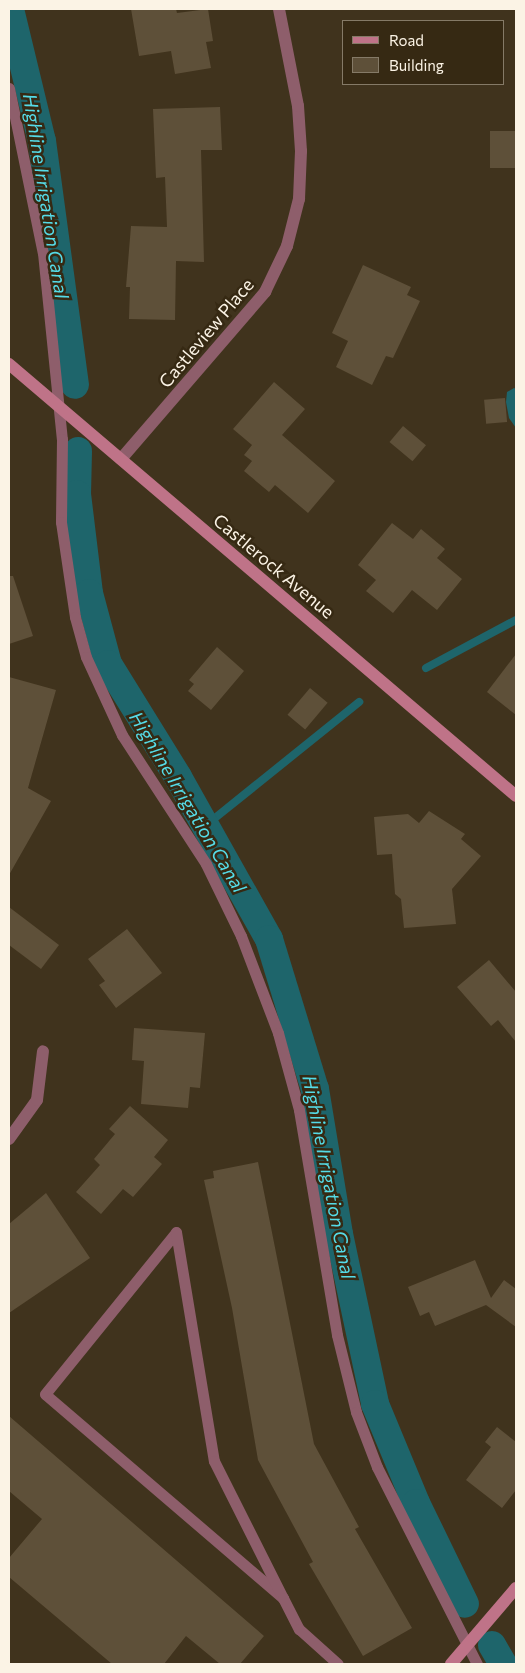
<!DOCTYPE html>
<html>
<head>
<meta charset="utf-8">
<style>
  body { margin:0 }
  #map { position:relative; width:525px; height:1673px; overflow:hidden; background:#40331d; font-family:Commissioner,sans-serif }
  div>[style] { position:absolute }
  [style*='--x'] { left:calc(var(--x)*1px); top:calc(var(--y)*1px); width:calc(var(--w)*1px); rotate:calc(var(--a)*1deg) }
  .water>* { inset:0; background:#1e656b }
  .stream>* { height:8px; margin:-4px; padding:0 4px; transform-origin:4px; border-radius:4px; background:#1e656b }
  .canal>* { height:28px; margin:-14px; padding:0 14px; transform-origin:14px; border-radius:14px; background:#1e656b }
  .building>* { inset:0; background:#5e5039; transform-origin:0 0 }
  .lane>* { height:11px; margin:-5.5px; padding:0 5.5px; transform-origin:5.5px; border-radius:5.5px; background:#8e5e6b }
  .street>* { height:12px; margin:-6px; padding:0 6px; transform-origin:6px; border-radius:6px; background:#8e5e6b }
  .secondary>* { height:12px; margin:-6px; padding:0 6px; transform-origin:6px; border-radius:6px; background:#bf7388 }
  span { translate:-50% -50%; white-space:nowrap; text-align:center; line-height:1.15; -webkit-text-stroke:5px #362913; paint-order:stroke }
  .street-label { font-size:18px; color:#fbf3e5 }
  .water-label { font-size:19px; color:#55dbe7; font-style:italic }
  .frame { position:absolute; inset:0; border:10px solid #fbf3e5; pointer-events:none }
  .legend { position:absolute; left:342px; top:20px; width:162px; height:65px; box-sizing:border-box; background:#362913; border:1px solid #857a67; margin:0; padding:6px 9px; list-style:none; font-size:15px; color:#fbf3e5 }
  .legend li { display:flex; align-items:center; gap:10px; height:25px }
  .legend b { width:25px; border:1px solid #857a67 }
</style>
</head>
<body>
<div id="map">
  <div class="water">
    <i style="clip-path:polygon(514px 388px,516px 389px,516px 428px,509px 418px,506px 402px,507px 392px)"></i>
  </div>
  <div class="stream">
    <i style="--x:426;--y:668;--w:102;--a:-28.1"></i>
    <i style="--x:205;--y:826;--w:198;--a:-38.8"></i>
  </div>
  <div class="canal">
    <i style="--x:10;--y:9;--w:136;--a:76.4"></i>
    <i style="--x:42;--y:141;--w:246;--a:82.3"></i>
    <i style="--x:78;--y:451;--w:43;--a:91.3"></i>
    <i style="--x:77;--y:494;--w:100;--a:83.1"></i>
    <i style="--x:89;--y:593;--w:73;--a:75"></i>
    <i style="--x:108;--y:664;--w:133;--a:58.2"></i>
    <i style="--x:178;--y:777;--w:186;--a:60.7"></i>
    <i style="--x:269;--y:939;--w:157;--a:73"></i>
    <i style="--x:315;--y:1089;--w:147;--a:80.6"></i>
    <i style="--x:339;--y:1234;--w:174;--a:78"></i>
    <i style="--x:375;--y:1404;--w:107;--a:67.5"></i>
    <i style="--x:416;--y:1503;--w:112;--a:64.1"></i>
    <i style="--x:492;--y:1645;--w:22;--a:60"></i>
  </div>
  <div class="building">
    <i style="clip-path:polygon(131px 9px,176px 9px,177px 13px,208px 9px,213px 41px,206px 42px,211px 68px,175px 74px,171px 51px,139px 56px)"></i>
    <i style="clip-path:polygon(220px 107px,222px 150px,201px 150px,204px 262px,176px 261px,175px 320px,129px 319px,130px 287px,126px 287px,131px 226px,167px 227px,165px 177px,156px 178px,153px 109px)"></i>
    <i style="left:516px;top:131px;width:37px;height:26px;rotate:90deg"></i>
    <i style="clip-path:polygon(363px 265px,411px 287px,407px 295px,420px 301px,393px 358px,386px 356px,372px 385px,336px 367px,348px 341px,332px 333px)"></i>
    <i style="clip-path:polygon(274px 382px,305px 409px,282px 435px,335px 481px,308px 513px,275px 485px,269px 492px,244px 471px,252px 461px,244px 455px,252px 445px,233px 429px)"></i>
    <i style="left:505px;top:398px;width:24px;height:21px;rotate:85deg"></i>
    <i style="left:403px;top:426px;width:30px;height:21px;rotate:40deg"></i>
    <i style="clip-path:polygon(392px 523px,413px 539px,421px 529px,445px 549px,437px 558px,462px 579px,437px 610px,412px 590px,393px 613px,366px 591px,376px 580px,358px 565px)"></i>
    <i style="clip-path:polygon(9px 576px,13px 576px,33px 636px,9px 644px)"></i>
    <i style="clip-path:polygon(217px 647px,244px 671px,211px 710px,188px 691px,194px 684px,189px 680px)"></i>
    <i style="clip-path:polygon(516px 654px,516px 715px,487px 692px)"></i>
    <i style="clip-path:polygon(9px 677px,56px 690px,28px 788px,51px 801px,9px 875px)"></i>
    <i style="left:310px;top:688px;width:23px;height:35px;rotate:40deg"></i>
    <i style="clip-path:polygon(429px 811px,465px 834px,461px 839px,481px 856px,452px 889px,456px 924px,404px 928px,401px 899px,395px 894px,392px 854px,377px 855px,374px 817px,408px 814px,419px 823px)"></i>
    <i style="clip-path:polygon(9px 907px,59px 945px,41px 969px,9px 945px)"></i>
    <i style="clip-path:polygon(127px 929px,162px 973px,116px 1008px,99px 985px,105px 981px,88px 959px)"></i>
    <i style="clip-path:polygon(489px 960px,516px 992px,516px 1042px,498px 1020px,491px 1026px,457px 987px)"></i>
    <i style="clip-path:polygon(134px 1028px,205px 1033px,200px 1088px,190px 1087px,188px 1108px,141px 1104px,144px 1061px,132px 1060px)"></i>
    <i style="clip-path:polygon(130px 1106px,168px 1140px,154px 1157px,162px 1164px,133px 1197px,123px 1189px,101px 1214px,76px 1192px,100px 1165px,94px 1159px,115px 1134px,109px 1129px)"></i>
    <i style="clip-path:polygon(258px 1162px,314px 1444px,359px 1527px,355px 1529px,412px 1628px,363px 1656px,309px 1564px,313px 1562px,258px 1460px,232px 1308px,204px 1180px,214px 1178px,213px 1171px)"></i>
    <i style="clip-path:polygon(46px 1193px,90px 1258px,9px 1313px,9px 1224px)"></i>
    <i style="clip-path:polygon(475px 1260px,491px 1298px,504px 1280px,516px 1289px,516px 1327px,486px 1305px,435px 1326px,429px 1312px,420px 1316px,408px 1287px)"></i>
    <i style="clip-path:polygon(9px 1416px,264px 1636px,240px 1664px,220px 1664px,186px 1636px,164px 1664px,112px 1664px,9px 1577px,9px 1558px,42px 1519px,9px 1491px)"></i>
    <i style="clip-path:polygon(497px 1427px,516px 1442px,516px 1490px,502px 1508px,466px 1480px,491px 1447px,485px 1442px)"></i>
  </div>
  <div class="lane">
    <i style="--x:9;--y:88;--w:168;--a:78.4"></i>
    <i style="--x:43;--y:253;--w:187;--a:84.2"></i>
    <i style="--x:62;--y:439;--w:83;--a:90.7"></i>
    <i style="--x:61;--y:522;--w:96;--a:81.6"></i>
    <i style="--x:75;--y:617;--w:41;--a:74.6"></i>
    <i style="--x:86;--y:657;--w:86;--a:65.2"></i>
    <i style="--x:122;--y:735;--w:154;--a:56.9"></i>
    <i style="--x:206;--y:864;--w:80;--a:64.1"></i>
    <i style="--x:241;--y:936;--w:104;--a:69.1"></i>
    <i style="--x:278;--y:1033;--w:80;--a:74.7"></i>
    <i style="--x:299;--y:1110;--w:228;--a:80.4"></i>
    <i style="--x:337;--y:1335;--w:79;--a:76.1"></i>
    <i style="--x:356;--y:1412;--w:59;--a:69.1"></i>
    <i style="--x:377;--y:1467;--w:221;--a:63.1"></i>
    <i style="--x:283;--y:1598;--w:313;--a:-139.4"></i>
    <i style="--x:45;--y:1394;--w:208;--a:-51"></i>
    <i style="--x:176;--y:1232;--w:232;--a:80.6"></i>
    <i style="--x:214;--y:1461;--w:153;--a:63.3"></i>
    <i style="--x:283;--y:1598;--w:35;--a:63"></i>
    <i style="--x:299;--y:1629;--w:52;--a:41.9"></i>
  </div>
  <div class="street">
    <i style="--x:121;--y:459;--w:221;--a:-49.2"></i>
    <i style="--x:265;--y:292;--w:51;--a:-64.4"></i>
    <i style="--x:287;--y:246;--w:49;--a:-75.7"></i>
    <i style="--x:299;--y:199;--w:48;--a:-87.6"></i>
    <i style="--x:301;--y:151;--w:45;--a:-93.8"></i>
    <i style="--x:298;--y:106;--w:99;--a:-101.1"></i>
    <i style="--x:9;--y:1139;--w:48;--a:-54.3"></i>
    <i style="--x:37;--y:1100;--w:49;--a:-83"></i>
  </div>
  <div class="secondary">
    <i style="--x:9;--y:364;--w:666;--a:40.43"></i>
    <i style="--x:451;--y:1664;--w:100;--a:-49.5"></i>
  </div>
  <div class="street-label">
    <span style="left:206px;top:333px;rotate:-50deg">Castleview Place</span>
    <span style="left:274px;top:566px;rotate:40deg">Castlerock Avenue</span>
  </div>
  <div class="water-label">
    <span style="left:46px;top:196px;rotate:81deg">Highline Irrigation Canal</span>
    <span style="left:188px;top:802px;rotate:59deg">Highline Irrigation Canal</span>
    <span style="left:329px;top:1177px;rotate:79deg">Highline Irrigation Canal</span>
  </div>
  <div class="frame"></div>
  <ul class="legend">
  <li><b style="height:6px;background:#bf7388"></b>Road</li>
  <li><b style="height:14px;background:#5e5039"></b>Building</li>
  </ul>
</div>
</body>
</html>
